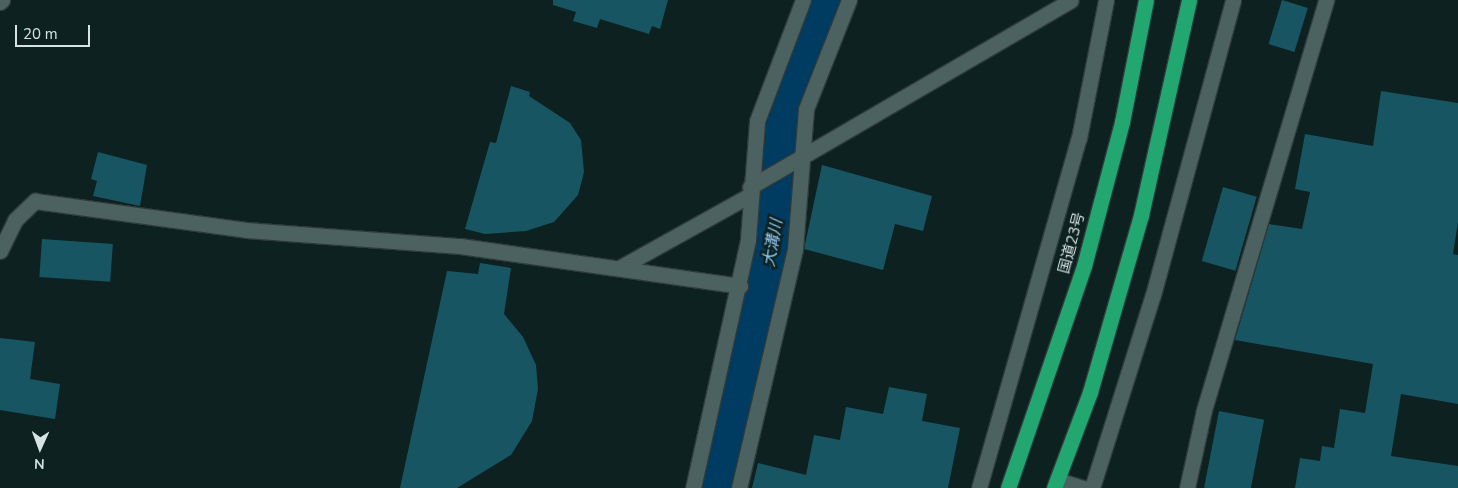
<!DOCTYPE html>
<html>
<head>
<meta charset="utf-8">
<style>
  body { margin:0 }
  #map { position:relative; width:1458px; height:488px; overflow:hidden; background:#0d2220; font-family:"Nunito Sans","Noto Sans JP",sans-serif }
  div>[style] { position:absolute }
  [style*='--x'] { left:calc(var(--x)*1px); top:calc(var(--y)*1px); width:calc(var(--w)*1px); rotate:calc(var(--a)*1deg) }
  .river>* { height:45px; margin:-22.5px; padding:0 22.5px; transform-origin:22.5px; border-radius:22.5px; background:#003b61 }
  .building>* { inset:0; background:#175563; transform-origin:0 0 }
  .roads { filter:drop-shadow(1px 0 #2f3b3a) drop-shadow(-1px 0 #2f3b3a) drop-shadow(0 1px #2f3b3a) drop-shadow(0 -1px #2f3b3a) }
  .minor>* { height:15px; margin:-7.5px; padding:0 7.5px; transform-origin:7.5px; border-radius:7.5px; background:#4c6260 }
  .highway>* { height:15px; margin:-7.5px; padding:0 7.5px; transform-origin:7.5px; border-radius:7.5px; background:#23a771 }
  span { translate:-50% -50%; white-space:nowrap; text-align:center; line-height:1.15; -webkit-text-stroke:5px #0d2220; paint-order:stroke }
  .street-label { font-size:15px; color:#d6e3e2 }
  .water-label { font-size:16px; color:#95c9f4; font-style:italic }
  .north { position:absolute; left:15px; top:423px; width:50px; height:50px; -webkit-text-stroke:4px #0d2220; paint-order:stroke; rotate:182deg; font-size:14px; font-weight:700; line-height:20px; text-align:center; color:#d6e3e2 }
  .north::after { content:''; display:block; margin:auto; width:18px; height:22px; background:#d6e3e2; clip-path:polygon(50% 0,100% 100%,50% 72%,0 100%) }
  .scale { position:absolute; left:15px; top:25px; width:75px; height:22px; box-sizing:border-box; border:2px solid #d6e3e2; border-top:0; padding-left:6px; font-size:15px; line-height:18px; white-space:nowrap; color:#d6e3e2; -webkit-text-stroke:4px #0d2220; paint-order:stroke }
</style>
</head>
<body>
<div id="map">
  <div class="river">
    <i style="--x:715;--y:488;--w:241;--a:-76.1"></i>
    <i style="--x:773;--y:254;--w:64;--a:-81.9"></i>
    <i style="--x:782;--y:191;--w:64;--a:-90"></i>
    <i style="--x:782;--y:127;--w:135;--a:-70.1"></i>
  </div>
  <div class="building">
    <i style="clip-path:polygon(553px 0,668px 0,660px 29px,652px 26px,649px 34px,600px 19px,597px 28px,573px 21px,576px 12px,553px 5px)"></i>
    <i style="left:1282px;top:0;width:27px;height:46px;rotate:17deg"></i>
    <i style="clip-path:polygon(511px 86px,530px 92px,529px 96px,570px 123px,581px 140px,584px 172px,578px 195px,554px 222px,526px 231px,485px 234px,465px 229px,490px 142px,496px 143px)"></i>
    <i style="clip-path:polygon(1381px 91px,1458px 103px,1458px 222px,1453px 254px,1458px 255px,1458px 404px,1401px 394px,1391px 456px,1458px 466px,1458px 488px,1295px 488px,1300px 458px,1320px 461px,1322px 446px,1334px 448px,1340px 409px,1365px 413px,1373px 364px,1235px 340px,1269px 224px,1302px 229px,1310px 192px,1295px 189px,1305px 134px,1373px 146px)"></i>
    <i style="clip-path:polygon(98px 152px,147px 165px,140px 206px,93px 196px,97px 181px,91px 179px)"></i>
    <i style="clip-path:polygon(822px 165px,932px 196px,923px 231px,895px 224px,883px 270px,804px 249px)"></i>
    <i style="left:1223px;top:187px;width:35px;height:77px;rotate:16deg"></i>
    <i style="left:42px;top:239px;width:71px;height:38px;rotate:4deg"></i>
    <i style="clip-path:polygon(480px 263px,511px 268px,504px 314px,523px 337px,536px 365px,538px 389px,532px 421px,511px 455px,457px 488px,400px 488px,447px 271px,478px 274px)"></i>
    <i style="clip-path:polygon(0 338px,35px 342px,30px 379px,60px 384px,55px 419px,0 410px)"></i>
    <i style="clip-path:polygon(889px 387px,927px 394px,922px 421px,960px 428px,948px 488px,752px 488px,758px 463px,806px 475px,814px 435px,840px 440px,846px 407px,883px 414px)"></i>
    <i style="left:1219px;top:411px;width:46px;height:78px;rotate:11deg"></i>
  </div>
  <div class="roads">
    <div class="minor">
      <i style="--x:0;--y:2;--w:3;--a:-45"></i>
      <i style="--x:750;--y:187;--w:371;--a:-30.2"></i>
      <i style="--x:0;--y:251;--w:34;--a:-64"></i>
      <i style="--x:15;--y:220;--w:28;--a:-44"></i>
      <i style="--x:35;--y:201;--w:213;--a:7.8"></i>
      <i style="--x:246;--y:230;--w:215;--a:4.3"></i>
      <i style="--x:460;--y:246;--w:283;--a:8.1"></i>
      <i style="--x:619;--y:268;--w:150;--a:-29.1"></i>
      <i style="--x:1057;--y:480;--w:27;--a:17"></i>
      <i style="--x:693;--y:488;--w:255;--a:-77.5"></i>
      <i style="--x:748;--y:239;--w:118;--a:-85.6"></i>
      <i style="--x:757;--y:121;--w:129;--a:-69.2"></i>
      <i style="--x:739;--y:488;--w:245;--a:-76.8"></i>
      <i style="--x:795;--y:249;--w:140;--a:-85.5"></i>
      <i style="--x:806;--y:109;--w:117;--a:-68.5"></i>
      <i style="--x:979;--y:488;--w:364;--a:-74.1"></i>
      <i style="--x:1079;--y:138;--w:141;--a:-78.9"></i>
      <i style="--x:1092;--y:488;--w:202;--a:-72.5"></i>
      <i style="--x:1153;--y:295;--w:306;--a:-74.8"></i>
      <i style="--x:1187;--y:488;--w:80;--a:-77.7"></i>
      <i style="--x:1204;--y:410;--w:428;--a:-73.4"></i>
    </div>
    <div class="highway">
      <i style="--x:1008;--y:488;--w:235;--a:-71.1"></i>
      <i style="--x:1084;--y:266;--w:149;--a:-75.2"></i>
      <i style="--x:1122;--y:122;--w:124;--a:-78.9"></i>
      <i style="--x:1054;--y:488;--w:103;--a:-69.4"></i>
      <i style="--x:1090;--y:392;--w:184;--a:-73.9"></i>
      <i style="--x:1141;--y:215;--w:220;--a:-77.4"></i>
    </div>
  </div>
  <div class="street-label">
    <span style="left:1072px;top:243px;rotate:-75deg">国道23号</span>
  </div>
  <div class="water-label">
    <span style="left:773px;top:243px;rotate:-80deg">大溝川</span>
  </div>
  <div class="north">N</div>
  <div class="scale">20 m</div>
</div>
</body>
</html>
